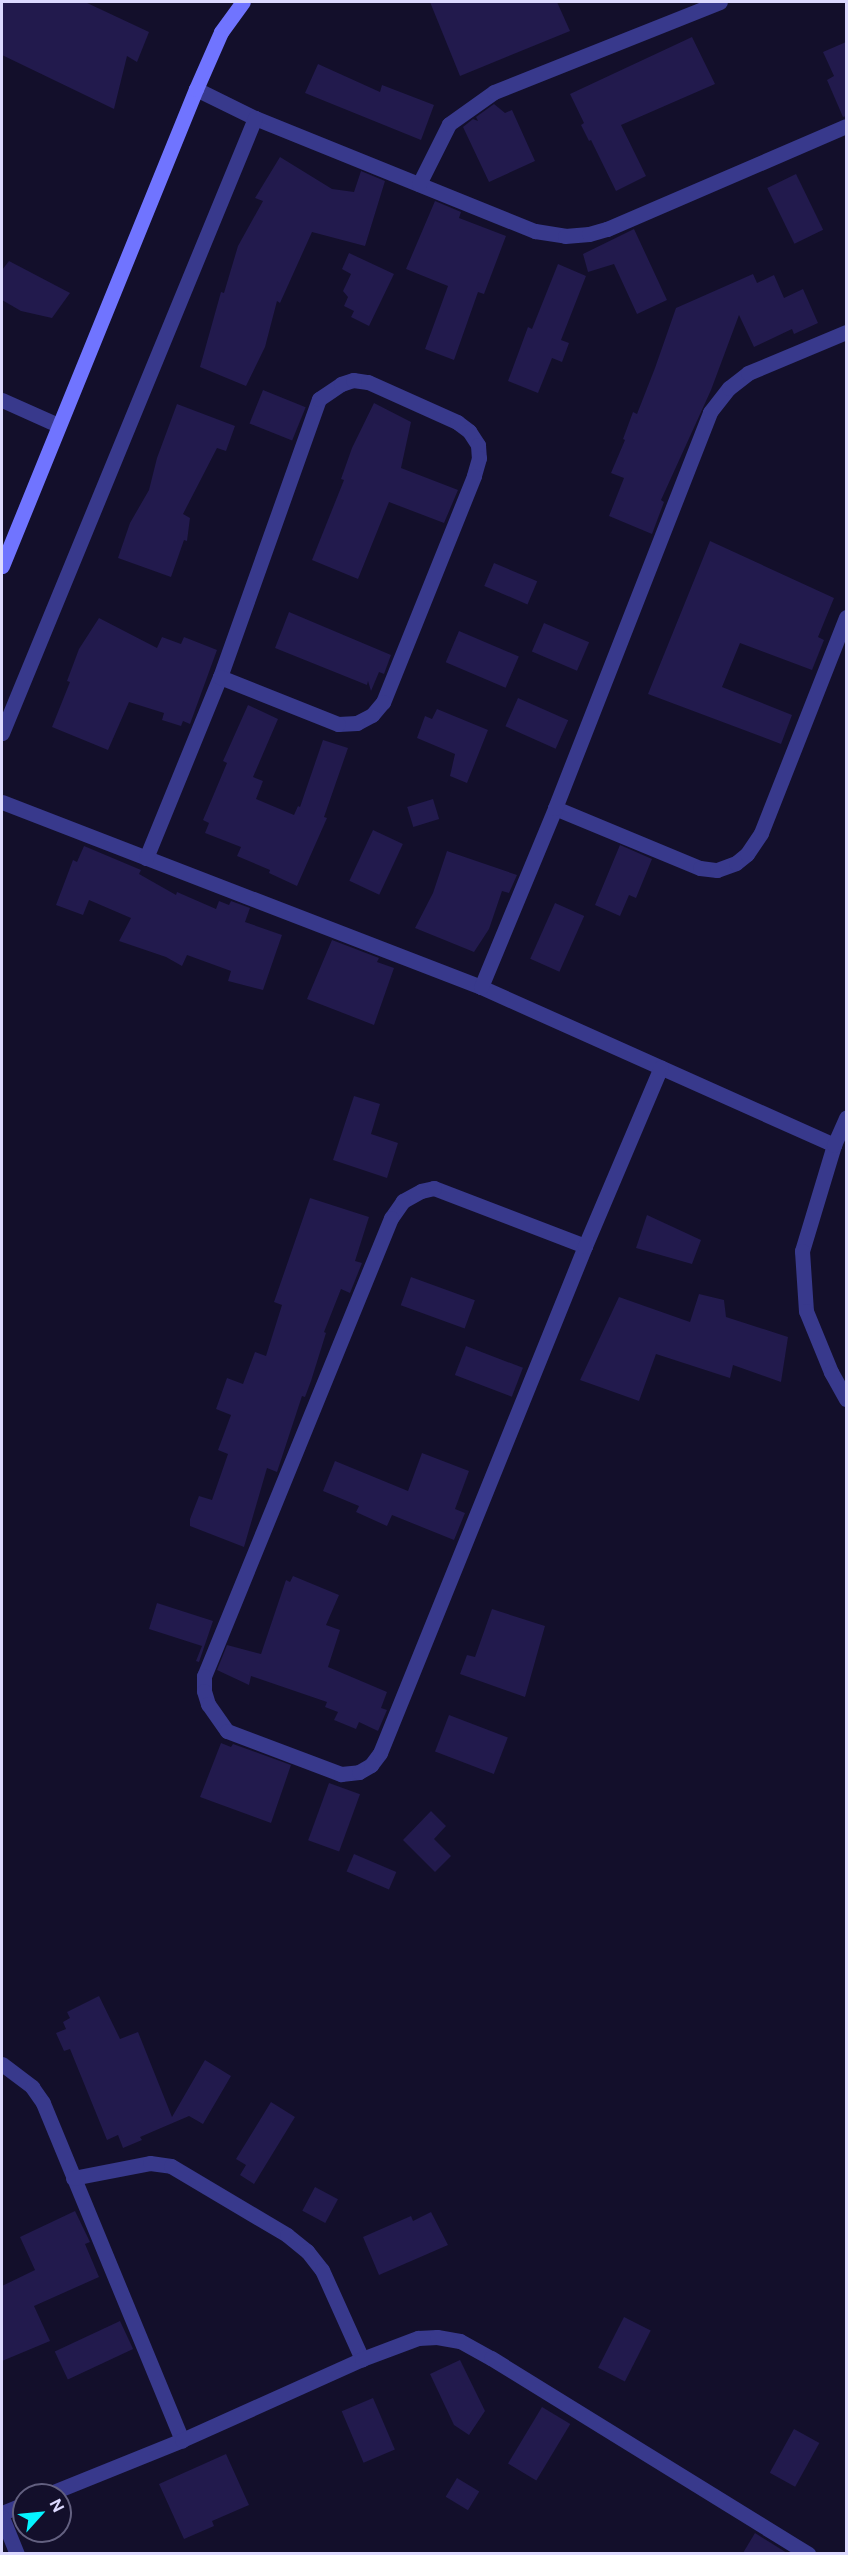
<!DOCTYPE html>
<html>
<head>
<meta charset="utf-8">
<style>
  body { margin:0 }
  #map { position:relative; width:848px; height:2555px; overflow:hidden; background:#130f2b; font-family:"Public Sans",sans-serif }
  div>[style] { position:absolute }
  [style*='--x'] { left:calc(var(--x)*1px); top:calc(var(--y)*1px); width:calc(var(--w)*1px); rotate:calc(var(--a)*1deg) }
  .building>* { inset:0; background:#221a4d; transform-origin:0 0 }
  .street>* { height:15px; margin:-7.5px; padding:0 7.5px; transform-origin:7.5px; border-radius:7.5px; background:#38398c }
  .secondary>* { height:15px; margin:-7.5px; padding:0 7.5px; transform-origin:7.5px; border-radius:7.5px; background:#7074ff }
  span { translate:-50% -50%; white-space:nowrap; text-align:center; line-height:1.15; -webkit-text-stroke:5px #130f2b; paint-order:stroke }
  .frame { position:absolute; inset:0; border:3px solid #dcd9ff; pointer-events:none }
  .north { position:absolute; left:12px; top:2483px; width:60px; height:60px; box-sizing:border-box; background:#130f2b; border:2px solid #636080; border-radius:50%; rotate:63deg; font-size:16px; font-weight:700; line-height:24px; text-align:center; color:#dcd9ff }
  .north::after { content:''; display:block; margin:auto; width:21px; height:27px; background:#05f3ff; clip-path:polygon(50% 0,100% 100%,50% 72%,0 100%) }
</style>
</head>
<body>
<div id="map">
  <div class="building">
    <i style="clip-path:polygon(2px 2px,85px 2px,149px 32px,137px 62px,127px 56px,114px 109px,2px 55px)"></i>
    <i style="clip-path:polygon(430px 2px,557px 2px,570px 31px,460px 76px)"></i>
    <i style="clip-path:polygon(692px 37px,715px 84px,621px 125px,646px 176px,616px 191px,591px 140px,589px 141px,581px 125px,584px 123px,570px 94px)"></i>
    <i style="clip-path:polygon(846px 42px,846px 116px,843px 117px,827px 80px,834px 76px,823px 52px)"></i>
    <i style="clip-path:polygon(318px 64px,380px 92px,382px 85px,434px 105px,421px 140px,305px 93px)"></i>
    <i style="clip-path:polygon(494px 104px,505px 113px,512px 110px,535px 161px,489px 182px,463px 127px,473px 119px,478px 121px,476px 117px)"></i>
    <i style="clip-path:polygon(280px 157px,332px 189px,354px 192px,361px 171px,385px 181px,365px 246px,312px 232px,280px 303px,277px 301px,265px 347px,246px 386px,200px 367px,221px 292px,224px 293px,238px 246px,263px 201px,255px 198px)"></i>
    <i style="left:796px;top:174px;width:62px;height:32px;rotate:64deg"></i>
    <i style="clip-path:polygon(435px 201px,461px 212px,459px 218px,506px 236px,484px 294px,478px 292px,454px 360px,425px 349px,448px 286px,406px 269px)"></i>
    <i style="clip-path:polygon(634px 229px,667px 300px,637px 314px,614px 264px,588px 272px,583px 254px)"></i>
    <i style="clip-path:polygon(349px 253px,394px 274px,369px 326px,351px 317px,354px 311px,344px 306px,348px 297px,343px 291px,351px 274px,342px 269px)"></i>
    <i style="clip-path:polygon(9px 261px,70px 293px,52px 318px,21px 311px,2px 300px,2px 270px)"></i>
    <i style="clip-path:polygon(558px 264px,586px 276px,561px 340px,569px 343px,562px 362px,552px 358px,538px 393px,508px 381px,528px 327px,532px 329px)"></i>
    <i style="clip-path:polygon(753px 274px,757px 283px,774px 275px,784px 298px,803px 289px,818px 323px,794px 334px,792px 329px,754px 347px,739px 315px,711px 390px,661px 500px,664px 502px,652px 534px,609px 516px,624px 478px,611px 473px,625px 440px,623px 439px,633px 412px,637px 414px,655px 368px,676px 308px)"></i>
    <i style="left:263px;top:390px;width:46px;height:36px;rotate:22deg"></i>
    <i style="clip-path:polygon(374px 403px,411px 422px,401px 468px,458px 490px,444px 523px,389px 502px,358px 579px,312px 560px,344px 480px,341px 479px,352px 448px)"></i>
    <i style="clip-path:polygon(177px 404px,235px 426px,226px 451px,217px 448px,183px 514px,190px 518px,187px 541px,184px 540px,171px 577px,118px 558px,130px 523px,149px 490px,157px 458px)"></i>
    <i style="clip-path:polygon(710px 541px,834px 598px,818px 637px,824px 640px,812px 670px,740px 643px,722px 687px,792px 715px,781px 744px,648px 694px)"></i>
    <i style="left:494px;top:563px;width:47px;height:25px;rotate:23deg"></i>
    <i style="clip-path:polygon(289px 612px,391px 655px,384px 674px,379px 672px,371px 691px,368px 681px,367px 685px,275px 648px)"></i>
    <i style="clip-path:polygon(99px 618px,157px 648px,162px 637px,181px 644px,184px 637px,217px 650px,190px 724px,183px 721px,181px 726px,162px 720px,164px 713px,129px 702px,108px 750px,52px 727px,70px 682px,67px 681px,79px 649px)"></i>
    <i style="left:544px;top:623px;width:49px;height:31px;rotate:23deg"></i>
    <i style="left:459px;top:631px;width:65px;height:34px;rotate:23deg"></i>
    <i style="left:518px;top:698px;width:55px;height:31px;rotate:24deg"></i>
    <i style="clip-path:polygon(248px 705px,278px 719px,253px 777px,263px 781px,256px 799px,294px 815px,298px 806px,300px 807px,323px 740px,348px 748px,324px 817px,327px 818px,297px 886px,269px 873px,270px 870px,237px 856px,241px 847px,205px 833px,209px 823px,203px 820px,227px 763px,223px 761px)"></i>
    <i style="clip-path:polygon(437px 709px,488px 730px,467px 783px,450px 776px,455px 754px,417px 738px,425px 716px,432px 719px)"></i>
    <i style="left:433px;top:799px;width:21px;height:27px;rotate:73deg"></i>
    <i style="left:373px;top:830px;width:33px;height:56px;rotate:25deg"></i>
    <i style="clip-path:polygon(620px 845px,652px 859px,636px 898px,629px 895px,620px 916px,595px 905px)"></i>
    <i style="clip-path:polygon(84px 846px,141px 870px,139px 874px,176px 895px,177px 892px,216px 909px,219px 901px,229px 905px,231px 901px,250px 908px,245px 922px,282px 935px,263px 990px,228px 981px,231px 971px,187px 955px,182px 966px,166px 957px,119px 941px,131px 918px,89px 900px,83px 915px,56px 905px,73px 860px,77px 862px)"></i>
    <i style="clip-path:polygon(447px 851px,517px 875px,509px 893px,502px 891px,489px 929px,474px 952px,415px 928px,433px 893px)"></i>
    <i style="left:555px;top:903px;width:32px;height:61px;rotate:24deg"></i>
    <i style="clip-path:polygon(332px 940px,379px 958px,377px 962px,394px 968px,374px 1025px,307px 999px)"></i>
    <i style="clip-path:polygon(354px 1096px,380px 1104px,371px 1134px,398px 1143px,387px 1178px,333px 1160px)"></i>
    <i style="clip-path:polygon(310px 1198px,369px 1217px,355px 1261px,362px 1263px,350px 1293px,341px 1289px,324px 1332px,326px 1333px,311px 1381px,305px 1397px,302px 1396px,277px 1472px,267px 1468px,244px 1547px,190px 1526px,190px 1519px,199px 1496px,212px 1500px,228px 1454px,218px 1450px,231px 1415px,216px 1409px,227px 1378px,243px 1384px,255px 1352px,266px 1356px,282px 1305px,274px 1302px)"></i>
    <i style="clip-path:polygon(647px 1215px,701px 1240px,692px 1264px,636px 1248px)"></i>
    <i style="left:411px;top:1277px;width:68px;height:30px;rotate:20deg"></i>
    <i style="clip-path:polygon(699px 1294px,724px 1300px,726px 1317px,788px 1337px,781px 1382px,733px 1365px,730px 1378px,656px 1354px,639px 1401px,580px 1380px,619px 1297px,690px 1322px)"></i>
    <i style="left:466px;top:1346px;width:61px;height:31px;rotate:21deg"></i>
    <i style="clip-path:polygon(422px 1453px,469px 1471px,455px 1509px,465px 1513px,454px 1540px,392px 1515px,387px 1526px,356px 1512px,359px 1506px,323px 1491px,335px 1461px,408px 1491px)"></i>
    <i style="clip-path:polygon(293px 1576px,339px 1595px,326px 1625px,340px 1630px,328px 1667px,387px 1692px,381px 1708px,387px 1710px,378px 1731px,359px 1722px,356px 1729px,334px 1720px,338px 1712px,325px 1707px,327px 1702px,251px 1676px,249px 1685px,217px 1670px,227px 1645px,261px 1654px,286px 1580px,290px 1582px)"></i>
    <i style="clip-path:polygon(157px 1603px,213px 1621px,199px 1662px,196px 1661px,202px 1646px,149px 1629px)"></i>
    <i style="clip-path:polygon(492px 1609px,545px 1626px,525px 1697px,460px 1674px,467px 1655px,475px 1657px)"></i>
    <i style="left:449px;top:1715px;width:63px;height:39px;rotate:21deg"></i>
    <i style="clip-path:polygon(221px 1743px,231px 1747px,233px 1744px,291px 1765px,271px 1823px,200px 1797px)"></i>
    <i style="left:329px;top:1783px;width:33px;height:61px;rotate:20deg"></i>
    <i style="clip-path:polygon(431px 1811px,446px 1826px,434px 1839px,451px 1856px,435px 1872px,403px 1840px)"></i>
    <i style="left:354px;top:1854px;width:46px;height:19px;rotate:23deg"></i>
    <i style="clip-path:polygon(99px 1996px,120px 2039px,138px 2032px,172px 2117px,205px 2060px,231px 2076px,203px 2124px,189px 2116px,140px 2137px,142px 2140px,123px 2148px,118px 2135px,107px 2140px,70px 2049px,64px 2051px,56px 2033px,66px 2029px,63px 2022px,70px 2018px,67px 2012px)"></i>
    <i style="clip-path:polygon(271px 2102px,295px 2117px,254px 2184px,240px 2175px,246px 2165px,236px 2159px)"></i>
    <i style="left:315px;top:2187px;width:26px;height:27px;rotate:28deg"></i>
    <i style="clip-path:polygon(75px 2211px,90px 2242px,85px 2244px,99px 2277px,34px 2306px,50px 2341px,2px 2361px,2px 2286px,35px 2270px,20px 2237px)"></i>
    <i style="clip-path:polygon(431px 2212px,448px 2245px,379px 2275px,363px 2237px,411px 2216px,413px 2221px)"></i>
    <i style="left:624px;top:2317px;width:30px;height:57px;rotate:27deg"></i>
    <i style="left:120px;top:2321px;width:31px;height:72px;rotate:65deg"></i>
    <i style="clip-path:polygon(460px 2360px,485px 2411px,469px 2435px,454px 2425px,430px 2374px)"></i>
    <i style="left:373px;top:2398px;width:56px;height:34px;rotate:67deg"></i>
    <i style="left:542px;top:2407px;width:33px;height:66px;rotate:31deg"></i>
    <i style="left:794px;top:2429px;width:29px;height:50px;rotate:29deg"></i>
    <i style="clip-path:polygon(226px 2454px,249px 2505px,212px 2521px,214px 2526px,184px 2539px,159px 2484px)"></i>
    <i style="left:457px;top:2478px;width:26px;height:22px;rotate:31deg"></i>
    <i style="clip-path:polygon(755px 2533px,787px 2553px,743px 2553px)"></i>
  </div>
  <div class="street">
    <i style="--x:196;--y:89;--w:66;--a:26.2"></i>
    <i style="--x:255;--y:118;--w:302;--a:22"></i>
    <i style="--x:535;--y:231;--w:30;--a:9"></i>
    <i style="--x:565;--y:236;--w:24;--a:-5"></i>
    <i style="--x:589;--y:234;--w:19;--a:-16"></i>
    <i style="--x:607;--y:229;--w:260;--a:-23.3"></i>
    <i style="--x:419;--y:184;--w:67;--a:-63.4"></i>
    <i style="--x:449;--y:124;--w:55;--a:-35.4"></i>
    <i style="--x:494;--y:92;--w:243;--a:-21.7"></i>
    <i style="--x:2;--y:400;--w:61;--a:24.1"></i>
    <i style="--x:2;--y:733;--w:665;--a:-67.64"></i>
    <i style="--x:2;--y:802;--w:513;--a:21.12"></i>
    <i style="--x:481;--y:987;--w:387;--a:24.1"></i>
    <i style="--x:834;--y:1145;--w:111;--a:106.8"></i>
    <i style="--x:802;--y:1251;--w:60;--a:86.2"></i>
    <i style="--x:806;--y:1311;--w:66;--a:67.7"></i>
    <i style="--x:831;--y:1372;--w:31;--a:61"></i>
    <i style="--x:555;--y:808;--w:157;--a:22.5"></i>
    <i style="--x:700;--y:868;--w:17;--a:7"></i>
    <i style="--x:717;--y:870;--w:20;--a:-20"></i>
    <i style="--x:736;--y:863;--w:14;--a:-39"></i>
    <i style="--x:747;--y:854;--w:25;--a:-56"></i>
    <i style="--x:761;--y:833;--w:232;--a:-68.5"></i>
    <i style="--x:146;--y:858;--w:196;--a:-67.8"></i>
    <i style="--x:220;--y:677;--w:295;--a:-70.4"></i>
    <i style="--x:319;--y:399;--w:27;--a:-34"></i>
    <i style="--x:341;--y:384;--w:13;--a:-18"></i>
    <i style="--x:353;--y:380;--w:15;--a:8"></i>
    <i style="--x:368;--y:382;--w:98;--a:24.2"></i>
    <i style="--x:457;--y:422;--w:15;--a:37"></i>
    <i style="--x:469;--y:431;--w:17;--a:57"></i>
    <i style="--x:478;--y:445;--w:13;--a:86"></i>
    <i style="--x:479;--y:458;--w:19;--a:106"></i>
    <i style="--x:474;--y:476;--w:244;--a:111.9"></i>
    <i style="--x:383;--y:702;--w:17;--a:130"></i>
    <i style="--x:372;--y:715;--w:17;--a:152"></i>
    <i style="--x:357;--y:723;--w:19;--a:177"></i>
    <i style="--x:338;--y:724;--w:127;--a:-158.3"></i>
    <i style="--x:481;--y:987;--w:194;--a:-67.5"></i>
    <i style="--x:555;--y:808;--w:425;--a:-68.6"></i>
    <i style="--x:710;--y:412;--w:31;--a:-52"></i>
    <i style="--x:729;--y:388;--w:24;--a:-38"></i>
    <i style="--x:748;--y:373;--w:106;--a:-22.7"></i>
    <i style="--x:834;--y:1145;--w:30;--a:-66"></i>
    <i style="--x:585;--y:1246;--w:162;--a:-159"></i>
    <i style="--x:434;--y:1188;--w:13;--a:167"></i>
    <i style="--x:421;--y:1191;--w:21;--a:151"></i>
    <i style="--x:403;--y:1201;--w:21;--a:125"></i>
    <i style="--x:391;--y:1218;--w:495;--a:112.2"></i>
    <i style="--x:204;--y:1676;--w:15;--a:90"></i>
    <i style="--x:204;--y:1691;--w:14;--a:73"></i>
    <i style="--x:208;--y:1704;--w:33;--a:55"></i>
    <i style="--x:227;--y:1731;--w:122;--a:20.7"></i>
    <i style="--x:341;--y:1774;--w:18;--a:-6"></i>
    <i style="--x:359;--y:1772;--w:14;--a:-30"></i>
    <i style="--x:371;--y:1765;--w:15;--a:-53"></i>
    <i style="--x:380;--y:1753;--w:547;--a:-67.98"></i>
    <i style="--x:585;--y:1246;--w:194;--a:-67"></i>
    <i style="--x:2;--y:2064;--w:38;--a:37"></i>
    <i style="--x:32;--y:2087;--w:19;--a:55"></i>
    <i style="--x:43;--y:2103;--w:365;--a:67.6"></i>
    <i style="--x:73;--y:2178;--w:78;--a:-11"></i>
    <i style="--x:150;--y:2163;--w:21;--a:8"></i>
    <i style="--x:171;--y:2166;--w:135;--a:30.7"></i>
    <i style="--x:287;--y:2235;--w:26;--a:39"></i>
    <i style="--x:307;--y:2251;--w:24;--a:52"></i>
    <i style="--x:322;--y:2270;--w:98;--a:65.8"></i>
    <i style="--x:46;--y:2495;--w:147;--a:-22"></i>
    <i style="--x:182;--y:2440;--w:197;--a:-24.2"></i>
    <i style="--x:362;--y:2359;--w:60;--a:-20.6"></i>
    <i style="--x:418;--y:2338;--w:19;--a:-3"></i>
    <i style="--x:437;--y:2337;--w:23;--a:10"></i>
    <i style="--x:460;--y:2341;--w:35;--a:29"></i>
    <i style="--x:491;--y:2358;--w:373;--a:31.7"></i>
    <i style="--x:2;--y:2513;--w:24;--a:-22"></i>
    <i style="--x:2;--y:2517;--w:40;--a:68"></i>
  </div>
  <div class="secondary">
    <i style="--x:2;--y:566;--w:515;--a:-67.87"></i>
    <i style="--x:196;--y:89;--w:62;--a:-66.3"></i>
    <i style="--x:221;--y:32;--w:37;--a:-54"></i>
  </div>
  <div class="frame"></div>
  <div class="north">N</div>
</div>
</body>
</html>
